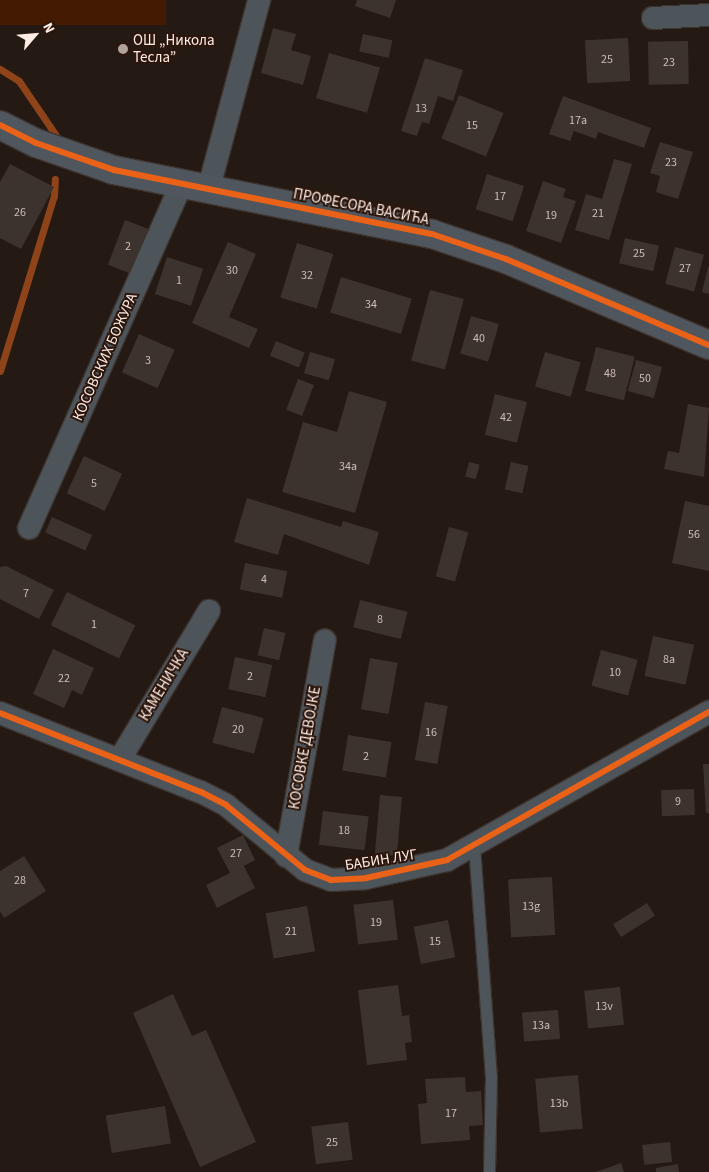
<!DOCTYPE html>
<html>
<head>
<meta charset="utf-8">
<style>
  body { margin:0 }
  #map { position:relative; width:709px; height:1172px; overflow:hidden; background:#251913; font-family:"Source Sans 3",sans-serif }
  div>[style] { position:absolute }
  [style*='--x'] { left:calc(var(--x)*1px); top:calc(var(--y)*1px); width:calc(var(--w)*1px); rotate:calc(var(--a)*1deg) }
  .green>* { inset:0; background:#441a03; transform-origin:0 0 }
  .stream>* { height:7px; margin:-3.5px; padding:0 3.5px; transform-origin:3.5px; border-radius:3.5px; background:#8e4319 }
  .building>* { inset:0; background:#3d332e; transform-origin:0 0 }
  .roads { filter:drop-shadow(1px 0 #3d332e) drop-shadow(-1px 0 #3d332e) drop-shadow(0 1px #3d332e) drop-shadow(0 -1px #3d332e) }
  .lane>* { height:11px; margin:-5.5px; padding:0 5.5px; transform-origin:5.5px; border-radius:5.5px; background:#4d545a }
  .street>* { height:22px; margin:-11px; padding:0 11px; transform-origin:11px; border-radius:11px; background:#4d545a }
  .secondary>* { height:28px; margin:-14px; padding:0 14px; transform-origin:14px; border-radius:14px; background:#50565d }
  .cycleway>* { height:6px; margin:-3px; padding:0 3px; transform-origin:3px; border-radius:3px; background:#ea6118 }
  .dots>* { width:14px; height:14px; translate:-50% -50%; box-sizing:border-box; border:2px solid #2c160c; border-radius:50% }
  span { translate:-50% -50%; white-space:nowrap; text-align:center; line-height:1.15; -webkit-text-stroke:4px #2c160c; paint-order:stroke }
  .number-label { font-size:12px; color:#cdbeb8 }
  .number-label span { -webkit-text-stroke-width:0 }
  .poi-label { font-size:15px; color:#fdede6 }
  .left { translate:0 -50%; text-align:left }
  .street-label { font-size:15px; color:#fdede6 }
  .north { position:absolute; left:10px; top:10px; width:50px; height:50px; -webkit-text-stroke:4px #2c160c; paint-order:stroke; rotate:63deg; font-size:14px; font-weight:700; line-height:20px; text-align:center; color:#fdede6 }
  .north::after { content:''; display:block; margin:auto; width:18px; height:22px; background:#fdede6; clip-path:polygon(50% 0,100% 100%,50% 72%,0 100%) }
</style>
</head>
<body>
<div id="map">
  <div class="green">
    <i style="left:0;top:0;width:166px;height:25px"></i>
  </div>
  <div class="stream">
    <i style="--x:0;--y:69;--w:22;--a:32"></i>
    <i style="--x:19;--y:81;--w:68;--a:55.8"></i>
    <i style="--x:0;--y:371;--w:183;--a:-72.9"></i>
    <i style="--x:54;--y:196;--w:17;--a:-87"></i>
  </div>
  <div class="building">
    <i style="clip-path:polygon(357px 0,396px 0,390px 18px,355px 6px)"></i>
    <i style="clip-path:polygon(273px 28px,296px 34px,291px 50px,311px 56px,303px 85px,261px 73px)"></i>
    <i style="left:363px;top:34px;width:30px;height:18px;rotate:12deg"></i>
    <i style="left:628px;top:38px;width:43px;height:43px;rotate:87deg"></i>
    <i style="left:688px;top:41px;width:43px;height:40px;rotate:89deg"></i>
    <i style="left:329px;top:53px;width:53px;height:47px;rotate:16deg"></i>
    <i style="clip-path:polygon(425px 58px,463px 70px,453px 101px,438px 96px,429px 124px,422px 122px,417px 136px,401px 131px)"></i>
    <i style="left:459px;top:95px;width:48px;height:47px;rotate:22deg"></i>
    <i style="clip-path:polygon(563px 96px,651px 128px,644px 148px,598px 132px,596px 139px,574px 131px,570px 141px,549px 134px)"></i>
    <i style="clip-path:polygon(660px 142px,693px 152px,678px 199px,656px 192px,660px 176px,650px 173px)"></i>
    <i style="clip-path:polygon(614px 159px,632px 164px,609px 240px,575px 230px,586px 194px,602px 199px)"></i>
    <i style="clip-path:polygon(10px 164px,54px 187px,21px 249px,0 238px,0 182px)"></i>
    <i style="left:487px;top:174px;width:39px;height:37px;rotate:18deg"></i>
    <i style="clip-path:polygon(543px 181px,566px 189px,563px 197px,576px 201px,561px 243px,526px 231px)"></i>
    <i style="left:125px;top:220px;width:25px;height:48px;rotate:21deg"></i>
    <i style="left:625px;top:238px;width:35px;height:26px;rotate:13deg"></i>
    <i style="clip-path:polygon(228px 242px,256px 254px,229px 317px,258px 329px,249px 348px,192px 323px)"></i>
    <i style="left:297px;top:243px;width:38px;height:57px;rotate:17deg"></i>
    <i style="left:675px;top:247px;width:30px;height:38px;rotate:15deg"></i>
    <i style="left:167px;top:257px;width:38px;height:39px;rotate:18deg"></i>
    <i style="clip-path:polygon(708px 267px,709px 267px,709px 294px,702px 292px)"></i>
    <i style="left:341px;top:277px;width:74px;height:37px;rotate:17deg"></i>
    <i style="left:430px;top:290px;width:35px;height:73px;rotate:15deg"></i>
    <i style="left:471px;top:316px;width:29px;height:39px;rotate:16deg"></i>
    <i style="left:139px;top:334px;width:39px;height:42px;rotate:24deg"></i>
    <i style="left:276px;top:341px;width:31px;height:16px;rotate:22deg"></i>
    <i style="left:596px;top:347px;width:40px;height:45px;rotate:14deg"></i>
    <i style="left:310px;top:352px;width:26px;height:22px;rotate:16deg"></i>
    <i style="left:545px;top:352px;width:37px;height:36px;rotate:16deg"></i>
    <i style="left:636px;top:360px;width:27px;height:32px;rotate:15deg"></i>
    <i style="left:298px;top:379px;width:17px;height:33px;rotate:21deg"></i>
    <i style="clip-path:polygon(349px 391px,387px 402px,355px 513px,282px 492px,303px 422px,337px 432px)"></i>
    <i style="left:495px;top:394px;width:33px;height:42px;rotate:14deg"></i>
    <i style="clip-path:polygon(688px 404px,709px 408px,704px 477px,664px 469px,668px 451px,679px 453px)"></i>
    <i style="left:84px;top:456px;width:42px;height:41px;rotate:25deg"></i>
    <i style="left:469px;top:462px;width:11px;height:15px;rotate:15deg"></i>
    <i style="left:511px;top:462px;width:18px;height:28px;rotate:13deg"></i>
    <i style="clip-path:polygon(247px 498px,341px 527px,343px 521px,379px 532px,369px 565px,284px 534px,278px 555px,234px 542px)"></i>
    <i style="clip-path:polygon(685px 501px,709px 506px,709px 571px,672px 563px)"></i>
    <i style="left:52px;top:517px;width:44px;height:17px;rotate:24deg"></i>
    <i style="left:449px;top:527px;width:20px;height:51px;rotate:15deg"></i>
    <i style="left:245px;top:563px;width:43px;height:27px;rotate:11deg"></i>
    <i style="clip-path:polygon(6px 566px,54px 590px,39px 619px,0 599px,0 567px)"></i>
    <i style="left:67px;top:592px;width:76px;height:37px;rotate:26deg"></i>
    <i style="left:360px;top:600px;width:49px;height:28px;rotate:14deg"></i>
    <i style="left:264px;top:628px;width:22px;height:28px;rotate:13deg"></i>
    <i style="left:653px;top:636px;width:42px;height:41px;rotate:12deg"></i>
    <i style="clip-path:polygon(53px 649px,94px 668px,82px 695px,72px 690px,64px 708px,33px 694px)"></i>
    <i style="left:601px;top:650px;width:38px;height:37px;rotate:15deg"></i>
    <i style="left:235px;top:657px;width:38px;height:33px;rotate:12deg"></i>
    <i style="left:370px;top:658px;width:28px;height:52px;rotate:10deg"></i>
    <i style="left:425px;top:702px;width:23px;height:59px;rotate:10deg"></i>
    <i style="left:222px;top:707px;width:43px;height:37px;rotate:15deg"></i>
    <i style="left:348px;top:735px;width:44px;height:36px;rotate:9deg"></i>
    <i style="clip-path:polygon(703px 764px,709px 764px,709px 813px,706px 813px)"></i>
    <i style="left:694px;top:789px;width:26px;height:33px;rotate:88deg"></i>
    <i style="left:380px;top:795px;width:22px;height:59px;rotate:5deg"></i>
    <i style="left:323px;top:811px;width:46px;height:34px;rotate:7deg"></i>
    <i style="clip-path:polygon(243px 835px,255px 860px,244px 866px,255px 888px,217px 908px,206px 885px,230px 873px,217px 848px)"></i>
    <i style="clip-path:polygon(24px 856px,46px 891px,4px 918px,0 911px,0 871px)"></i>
    <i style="left:552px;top:877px;width:58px;height:44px;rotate:87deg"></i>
    <i style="left:393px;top:900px;width:40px;height:40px;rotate:83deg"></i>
    <i style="left:647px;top:903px;width:15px;height:40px;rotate:58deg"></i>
    <i style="left:307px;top:906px;width:46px;height:42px;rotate:80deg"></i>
    <i style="left:448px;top:920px;width:38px;height:35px;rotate:79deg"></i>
    <i style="clip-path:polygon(398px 985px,402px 1016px,409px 1015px,412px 1042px,405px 1043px,407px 1060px,367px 1065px,358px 990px)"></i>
    <i style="left:620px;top:987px;width:38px;height:36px;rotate:84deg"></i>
    <i style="clip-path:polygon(173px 994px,192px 1036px,206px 1030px,256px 1142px,200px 1167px,133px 1013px)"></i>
    <i style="left:558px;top:1010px;width:29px;height:36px;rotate:86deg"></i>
    <i style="left:578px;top:1075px;width:54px;height:43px;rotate:85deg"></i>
    <i style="clip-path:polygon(465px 1077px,466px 1092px,481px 1091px,483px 1125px,469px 1126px,470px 1140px,421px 1144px,418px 1104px,427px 1103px,425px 1079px)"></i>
    <i style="left:165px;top:1106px;width:38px;height:60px;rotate:81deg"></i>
    <i style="left:348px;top:1122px;width:38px;height:37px;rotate:83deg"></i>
    <i style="left:670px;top:1142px;width:20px;height:28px;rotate:84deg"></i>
    <i style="clip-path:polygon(621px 1163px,624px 1172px,596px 1172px)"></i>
    <i style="clip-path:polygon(678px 1164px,679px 1172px,656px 1172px,656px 1168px)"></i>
  </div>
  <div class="roads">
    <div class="lane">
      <i style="--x:474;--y:846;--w:231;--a:85.8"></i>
      <i style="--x:491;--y:1076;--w:96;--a:91.2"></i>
    </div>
    <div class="street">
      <i style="--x:653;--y:18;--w:56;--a:-3.1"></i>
      <i style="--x:208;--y:191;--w:198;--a:-75"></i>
      <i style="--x:29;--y:528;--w:373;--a:-66.1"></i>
      <i style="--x:0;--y:713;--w:216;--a:21.5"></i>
      <i style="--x:201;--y:792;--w:28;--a:27"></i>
      <i style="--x:226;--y:805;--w:102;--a:39.4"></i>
      <i style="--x:305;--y:870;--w:28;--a:21"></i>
      <i style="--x:331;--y:880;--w:35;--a:-3"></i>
      <i style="--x:366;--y:878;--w:83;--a:-12.5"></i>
      <i style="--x:447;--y:860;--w:301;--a:-29.5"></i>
      <i style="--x:120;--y:759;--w:173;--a:-59"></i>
      <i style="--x:286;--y:856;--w:219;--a:-79.8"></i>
    </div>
    <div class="secondary">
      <i style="--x:0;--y:125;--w:40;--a:26.6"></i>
      <i style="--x:36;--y:143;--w:83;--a:19.1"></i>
      <i style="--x:114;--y:170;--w:324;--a:11.4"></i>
      <i style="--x:432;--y:234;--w:78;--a:18.7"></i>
      <i style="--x:506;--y:259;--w:220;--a:23"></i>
    </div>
  </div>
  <div class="cycleway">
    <i style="--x:0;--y:125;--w:40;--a:26.6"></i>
    <i style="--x:36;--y:143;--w:83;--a:19.1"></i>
    <i style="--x:114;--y:170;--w:324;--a:11.4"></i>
    <i style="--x:432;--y:234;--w:78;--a:18.7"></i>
    <i style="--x:506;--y:259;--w:220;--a:23"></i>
    <i style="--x:0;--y:713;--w:216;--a:21.5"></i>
    <i style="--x:201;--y:792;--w:28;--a:27"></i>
    <i style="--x:226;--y:805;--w:102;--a:39.4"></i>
    <i style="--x:305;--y:870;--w:28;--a:21"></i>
    <i style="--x:331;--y:880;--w:35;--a:-3"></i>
    <i style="--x:366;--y:878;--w:83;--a:-12.5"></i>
    <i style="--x:447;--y:860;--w:301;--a:-29.5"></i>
  </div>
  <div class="dots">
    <i style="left:123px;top:49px;background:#b1a39c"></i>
  </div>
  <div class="number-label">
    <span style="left:607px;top:60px">25</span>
    <span style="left:669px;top:63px">23</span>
    <span style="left:421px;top:109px">13</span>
    <span style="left:578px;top:121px">17a</span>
    <span style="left:472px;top:126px">15</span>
    <span style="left:671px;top:163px">23</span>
    <span style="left:500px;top:197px">17</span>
    <span style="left:20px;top:213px">26</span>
    <span style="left:598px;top:214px">21</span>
    <span style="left:551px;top:216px">19</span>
    <span style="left:128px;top:247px">2</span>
    <span style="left:639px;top:254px">25</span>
    <span style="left:685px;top:269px">27</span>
    <span style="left:232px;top:271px">30</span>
    <span style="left:307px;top:276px">32</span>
    <span style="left:179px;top:281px">1</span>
    <span style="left:371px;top:305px">34</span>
    <span style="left:479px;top:339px">40</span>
    <span style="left:148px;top:361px">3</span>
    <span style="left:610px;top:374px">48</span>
    <span style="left:645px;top:379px">50</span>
    <span style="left:506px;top:418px">42</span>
    <span style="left:348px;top:467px">34a</span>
    <span style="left:94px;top:484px">5</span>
    <span style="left:694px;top:535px">56</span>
    <span style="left:264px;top:580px">4</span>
    <span style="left:26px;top:594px">7</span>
    <span style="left:380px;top:620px">8</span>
    <span style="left:94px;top:625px">1</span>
    <span style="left:669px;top:660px">8a</span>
    <span style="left:615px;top:673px">10</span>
    <span style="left:250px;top:677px">2</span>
    <span style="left:64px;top:679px">22</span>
    <span style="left:238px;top:730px">20</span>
    <span style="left:431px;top:733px">16</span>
    <span style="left:366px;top:757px">2</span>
    <span style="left:678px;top:802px">9</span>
    <span style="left:344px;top:831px">18</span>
    <span style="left:236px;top:854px">27</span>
    <span style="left:20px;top:881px">28</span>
    <span style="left:531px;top:907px">13g</span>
    <span style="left:376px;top:923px">19</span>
    <span style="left:291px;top:932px">21</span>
    <span style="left:435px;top:942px">15</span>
    <span style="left:604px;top:1007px">13v</span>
    <span style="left:541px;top:1026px">13a</span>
    <span style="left:559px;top:1104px">13b</span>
    <span style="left:451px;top:1114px">17</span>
    <span style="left:332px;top:1143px">25</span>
  </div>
  <div class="poi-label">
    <span class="left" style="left:133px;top:49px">ОШ „Никола<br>Тесла”</span>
  </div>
  <div class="street-label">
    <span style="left:361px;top:207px;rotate:11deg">ПРОФЕСОРА ВАСИЋА</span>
    <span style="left:105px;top:357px;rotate:-66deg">КОСОВСКИХ БОЖУРА</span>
    <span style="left:164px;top:685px;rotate:-59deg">КАМЕНИЧКА</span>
    <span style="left:305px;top:748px;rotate:-80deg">КОСОВКЕ ДЕВОЈКЕ</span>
    <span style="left:381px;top:860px;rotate:-9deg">БАБИН ЛУГ</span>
  </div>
  <div class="north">N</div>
</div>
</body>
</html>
